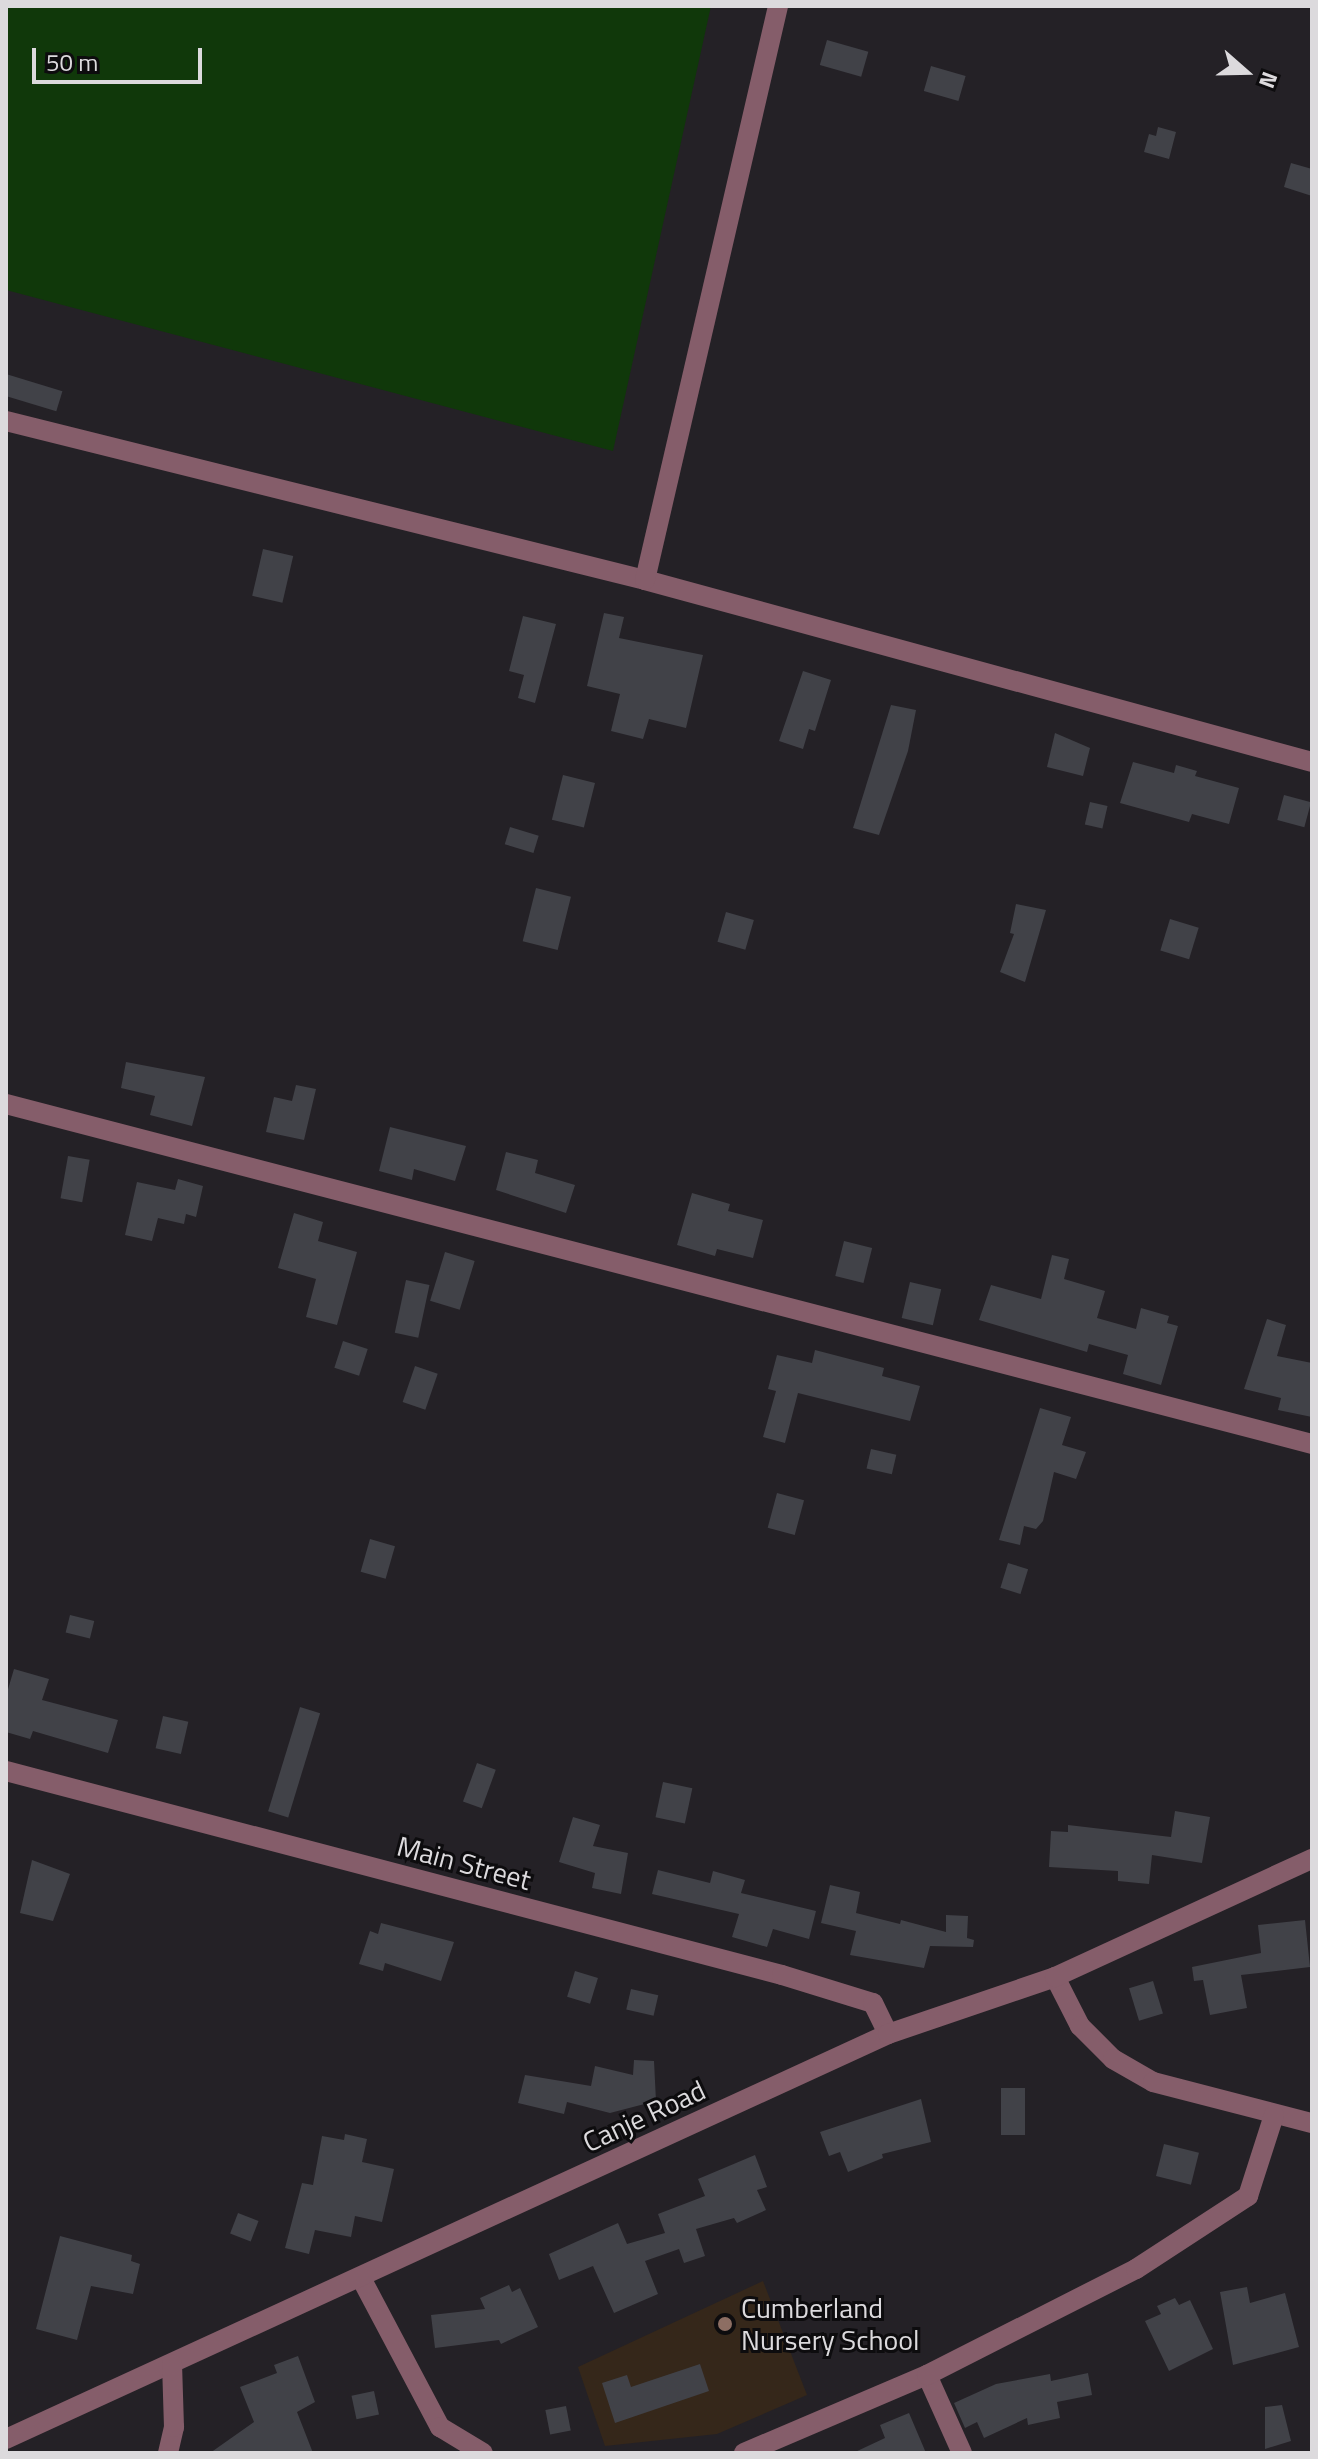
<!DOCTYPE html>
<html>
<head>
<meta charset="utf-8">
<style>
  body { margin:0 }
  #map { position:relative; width:1318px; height:2459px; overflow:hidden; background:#242126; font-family:"Titillium Web",sans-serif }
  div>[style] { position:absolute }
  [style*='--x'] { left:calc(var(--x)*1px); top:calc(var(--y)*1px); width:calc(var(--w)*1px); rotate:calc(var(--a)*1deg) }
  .education>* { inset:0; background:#35271a }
  .green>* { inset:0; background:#10380a }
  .building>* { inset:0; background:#414248; transform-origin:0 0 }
  .minor>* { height:20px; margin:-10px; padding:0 10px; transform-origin:10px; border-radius:10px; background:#855d6a }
  .dots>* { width:22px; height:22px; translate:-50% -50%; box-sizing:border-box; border:4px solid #0d0c0e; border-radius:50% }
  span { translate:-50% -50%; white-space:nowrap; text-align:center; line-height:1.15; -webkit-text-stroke:6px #0d0c0e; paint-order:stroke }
  .street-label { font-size:28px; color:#dcdadd }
  .poi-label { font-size:28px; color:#dcdadd }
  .left { translate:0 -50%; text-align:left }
  .frame { position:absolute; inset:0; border:8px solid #dcdadd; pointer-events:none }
  .north { position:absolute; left:1206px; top:32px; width:80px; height:80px; -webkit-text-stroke:6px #0d0c0e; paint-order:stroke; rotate:110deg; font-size:22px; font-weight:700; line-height:32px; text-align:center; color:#dcdadd }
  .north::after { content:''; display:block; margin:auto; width:28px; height:36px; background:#dcdadd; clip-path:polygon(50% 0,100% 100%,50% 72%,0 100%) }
  .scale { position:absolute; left:32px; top:48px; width:170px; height:36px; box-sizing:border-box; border:4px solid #dcdadd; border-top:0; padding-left:10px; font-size:24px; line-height:28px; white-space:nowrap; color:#dcdadd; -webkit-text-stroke:6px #0d0c0e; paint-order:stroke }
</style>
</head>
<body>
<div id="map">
  <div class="education">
    <i style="clip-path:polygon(763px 2281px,807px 2395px,717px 2434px,605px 2446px,578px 2367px)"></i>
  </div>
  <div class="green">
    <i style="clip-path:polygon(6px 6px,711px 6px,613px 451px,6px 290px)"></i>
  </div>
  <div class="building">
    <i style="left:827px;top:40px;width:43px;height:26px;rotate:16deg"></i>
    <i style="left:931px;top:66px;width:36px;height:26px;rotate:16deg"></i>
    <i style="clip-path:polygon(1158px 127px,1176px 132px,1169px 159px,1144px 152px,1149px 134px,1156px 136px)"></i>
    <i style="clip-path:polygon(1291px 163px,1312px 169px,1312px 196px,1284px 187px)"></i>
    <i style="left:6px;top:374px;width:59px;height:21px;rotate:17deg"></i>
    <i style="left:263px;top:549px;width:31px;height:48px;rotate:13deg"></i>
    <i style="clip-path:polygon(604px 613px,624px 617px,619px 638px,703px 655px,686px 728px,649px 719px,643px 739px,611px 731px,620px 694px,587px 686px)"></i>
    <i style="clip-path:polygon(523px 616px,556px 624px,535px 703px,518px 698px,524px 675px,509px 671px)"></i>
    <i style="clip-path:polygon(803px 671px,831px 680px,815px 731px,809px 729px,803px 749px,779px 741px)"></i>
    <i style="clip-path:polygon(891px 705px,916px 710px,908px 751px,879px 835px,853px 828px)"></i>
    <i style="clip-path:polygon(1055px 733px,1090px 748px,1083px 776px,1047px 767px)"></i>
    <i style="clip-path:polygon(1133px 762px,1174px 773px,1176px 765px,1197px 771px,1195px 776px,1239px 788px,1229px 824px,1192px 814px,1189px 822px,1120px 803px)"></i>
    <i style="left:563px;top:775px;width:33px;height:46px;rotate:14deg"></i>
    <i style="left:1284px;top:795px;width:28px;height:26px;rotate:15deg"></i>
    <i style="left:1090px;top:802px;width:18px;height:23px;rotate:13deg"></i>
    <i style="left:510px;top:827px;width:30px;height:18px;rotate:17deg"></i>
    <i style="left:536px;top:888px;width:36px;height:55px;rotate:14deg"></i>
    <i style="clip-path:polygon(1016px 904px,1046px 910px,1025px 982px,1000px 972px,1014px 934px,1010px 933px)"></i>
    <i style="left:726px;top:912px;width:29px;height:31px;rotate:16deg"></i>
    <i style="left:1170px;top:919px;width:30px;height:33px;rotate:17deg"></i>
    <i style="clip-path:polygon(126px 1062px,205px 1077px,192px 1126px,150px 1115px,155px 1096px,121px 1088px)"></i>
    <i style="clip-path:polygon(296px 1085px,316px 1089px,304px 1140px,266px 1132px,274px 1097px,292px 1101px)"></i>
    <i style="clip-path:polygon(390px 1127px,466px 1146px,455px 1181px,414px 1169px,412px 1180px,379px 1171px)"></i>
    <i style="clip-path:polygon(506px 1152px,538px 1160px,535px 1173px,575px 1185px,566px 1213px,496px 1190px)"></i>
    <i style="left:68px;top:1156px;width:22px;height:43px;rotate:10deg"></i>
    <i style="clip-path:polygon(178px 1179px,203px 1186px,196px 1217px,186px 1214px,184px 1224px,158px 1218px,152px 1241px,125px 1235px,137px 1182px,175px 1190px)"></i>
    <i style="clip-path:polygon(692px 1193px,730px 1204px,728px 1211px,763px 1220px,753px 1258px,717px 1249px,715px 1256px,677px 1245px)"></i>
    <i style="clip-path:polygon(294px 1213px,323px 1222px,318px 1241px,357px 1252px,337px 1325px,306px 1317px,316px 1279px,278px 1268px)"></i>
    <i style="left:844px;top:1241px;width:29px;height:36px;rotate:14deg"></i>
    <i style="left:445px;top:1252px;width:31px;height:51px;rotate:17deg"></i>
    <i style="clip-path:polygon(1052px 1255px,1069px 1259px,1064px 1279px,1105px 1291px,1097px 1318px,1136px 1329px,1141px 1308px,1169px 1316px,1167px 1323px,1178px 1326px,1161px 1385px,1123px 1374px,1128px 1355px,1089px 1344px,1087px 1352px,979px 1320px,991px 1285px,1041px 1299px)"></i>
    <i style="left:406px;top:1280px;width:24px;height:54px;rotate:12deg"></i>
    <i style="left:910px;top:1282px;width:32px;height:37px;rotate:13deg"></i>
    <i style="clip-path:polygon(1267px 1319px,1286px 1325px,1277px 1356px,1312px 1363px,1312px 1417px,1278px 1410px,1281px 1398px,1244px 1389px)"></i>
    <i style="left:343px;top:1341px;width:26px;height:28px;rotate:18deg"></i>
    <i style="clip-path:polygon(815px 1350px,884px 1368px,882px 1376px,920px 1386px,910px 1421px,798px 1393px,785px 1443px,763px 1437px,776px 1391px,768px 1389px,777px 1355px,812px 1363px)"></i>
    <i style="left:415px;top:1366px;width:24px;height:38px;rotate:19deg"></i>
    <i style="clip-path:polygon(1040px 1408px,1071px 1417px,1062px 1445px,1086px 1452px,1076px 1479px,1054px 1472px,1043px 1521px,1036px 1529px,1024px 1526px,1020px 1545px,999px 1540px)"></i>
    <i style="left:871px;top:1449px;width:26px;height:20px;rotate:13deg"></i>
    <i style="left:777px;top:1493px;width:28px;height:36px;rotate:15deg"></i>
    <i style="left:370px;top:1539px;width:26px;height:34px;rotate:16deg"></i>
    <i style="left:1008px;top:1563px;width:21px;height:26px;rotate:17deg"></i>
    <i style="left:70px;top:1615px;width:25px;height:18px;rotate:14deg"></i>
    <i style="clip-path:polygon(14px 1669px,49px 1679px,42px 1700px,118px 1720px,108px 1753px,33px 1731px,30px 1739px,6px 1732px,6px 1696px)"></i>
    <i style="left:300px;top:1707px;width:21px;height:109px;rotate:17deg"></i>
    <i style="left:163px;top:1716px;width:26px;height:33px;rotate:13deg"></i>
    <i style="left:477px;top:1763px;width:20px;height:41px;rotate:20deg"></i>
    <i style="left:663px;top:1782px;width:30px;height:36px;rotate:12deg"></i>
    <i style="clip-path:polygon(1175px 1811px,1210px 1817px,1202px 1863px,1152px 1855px,1149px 1884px,1118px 1881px,1118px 1871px,1049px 1867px,1051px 1831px,1068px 1832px,1068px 1825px,1171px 1837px)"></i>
    <i style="clip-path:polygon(573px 1817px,600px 1825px,593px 1846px,628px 1853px,621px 1894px,592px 1888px,595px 1873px,559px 1862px)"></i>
    <i style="clip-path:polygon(32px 1860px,70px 1874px,53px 1921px,20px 1913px)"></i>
    <i style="clip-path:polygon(658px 1870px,710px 1883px,713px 1871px,745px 1880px,741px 1893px,816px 1911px,809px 1939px,773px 1929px,767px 1947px,732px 1937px,739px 1914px,652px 1894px)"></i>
    <i style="clip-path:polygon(830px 1885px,860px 1892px,856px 1913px,900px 1924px,901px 1920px,946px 1932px,946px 1915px,968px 1916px,967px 1938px,974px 1940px,973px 1947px,930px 1946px,924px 1968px,850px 1955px,856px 1931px,821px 1923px)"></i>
    <i style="clip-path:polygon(1305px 1920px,1310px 1967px,1241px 1975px,1247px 2008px,1210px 2015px,1203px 1980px,1194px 1981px,1192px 1967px,1261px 1953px,1258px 1925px)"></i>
    <i style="clip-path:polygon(381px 1923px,454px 1942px,441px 1981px,385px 1963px,383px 1971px,359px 1964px,370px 1931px,378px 1934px)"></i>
    <i style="left:575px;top:1971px;width:24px;height:27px;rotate:17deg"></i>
    <i style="left:1153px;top:1981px;width:34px;height:25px;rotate:73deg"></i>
    <i style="left:631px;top:1989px;width:28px;height:21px;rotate:13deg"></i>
    <i style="clip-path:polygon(634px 2060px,654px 2061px,656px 2101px,610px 2113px,567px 2102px,564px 2114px,518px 2103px,525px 2075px,591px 2086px,595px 2066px,633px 2075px)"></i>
    <i style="left:1001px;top:2088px;width:24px;height:47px"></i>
    <i style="clip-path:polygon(921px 2099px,931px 2142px,882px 2154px,883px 2158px,848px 2172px,840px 2152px,829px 2156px,820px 2132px)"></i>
    <i style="clip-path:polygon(345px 2134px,367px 2139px,362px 2162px,394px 2169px,382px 2222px,355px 2216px,351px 2237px,315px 2230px,309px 2254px,285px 2248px,302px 2183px,313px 2185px,322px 2136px,344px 2140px)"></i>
    <i style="left:1164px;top:2144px;width:36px;height:33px;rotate:14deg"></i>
    <i style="clip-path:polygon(755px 2155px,767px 2187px,757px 2190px,766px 2210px,737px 2223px,734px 2218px,696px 2229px,705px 2256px,684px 2263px,679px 2249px,645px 2261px,658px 2294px,614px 2313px,593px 2266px,559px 2280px,549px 2254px,618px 2223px,627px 2244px,665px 2233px,658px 2214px,705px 2196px,698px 2179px)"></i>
    <i style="left:238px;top:2213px;width:22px;height:22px;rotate:21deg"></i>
    <i style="clip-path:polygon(60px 2236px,132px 2255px,131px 2261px,140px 2264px,133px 2294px,91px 2286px,77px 2340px,36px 2329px)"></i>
    <i style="clip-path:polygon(509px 2285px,512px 2292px,520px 2288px,538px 2327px,501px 2344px,499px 2340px,435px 2348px,431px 2315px,485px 2309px,480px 2298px)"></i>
    <i style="clip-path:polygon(1247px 2287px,1250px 2303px,1285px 2293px,1299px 2347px,1233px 2365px,1220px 2292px)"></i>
    <i style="clip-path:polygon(1175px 2298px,1179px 2305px,1190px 2300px,1213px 2349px,1169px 2371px,1145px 2321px,1161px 2314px,1157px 2306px)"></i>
    <i style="clip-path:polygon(298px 2356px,315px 2402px,297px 2412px,313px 2453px,210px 2453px,254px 2422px,240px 2387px,277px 2373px,274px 2365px)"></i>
    <i style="clip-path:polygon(700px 2364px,709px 2391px,615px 2423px,602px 2383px,627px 2375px,631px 2387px)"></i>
    <i style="clip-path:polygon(1088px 2373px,1092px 2395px,1057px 2402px,1060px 2418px,1028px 2425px,1027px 2418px,984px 2438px,977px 2422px,965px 2428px,954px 2403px,996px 2384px,1050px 2374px,1051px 2381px)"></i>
    <i style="left:374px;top:2391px;width:24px;height:23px;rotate:78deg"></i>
    <i style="clip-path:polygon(1282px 2405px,1291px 2441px,1265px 2449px,1265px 2407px)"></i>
    <i style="left:566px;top:2406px;width:25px;height:21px;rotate:79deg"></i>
    <i style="clip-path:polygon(909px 2413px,926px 2453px,853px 2453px,885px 2438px,880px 2425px)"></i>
  </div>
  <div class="minor">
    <i style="--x:6;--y:421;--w:658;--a:13.97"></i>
    <i style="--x:645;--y:580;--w:691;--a:15.26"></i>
    <i style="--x:645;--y:580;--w:589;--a:-76.95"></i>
    <i style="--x:6;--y:1104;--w:1350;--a:14.59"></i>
    <i style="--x:6;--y:1771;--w:802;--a:14.73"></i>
    <i style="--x:782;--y:1975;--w:95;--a:17.1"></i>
    <i style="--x:873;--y:2003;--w:34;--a:64"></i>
    <i style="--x:1055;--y:1977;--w:55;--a:63"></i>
    <i style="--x:1080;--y:2026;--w:47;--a:45"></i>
    <i style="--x:1113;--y:2059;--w:46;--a:29.9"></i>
    <i style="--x:1153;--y:2082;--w:164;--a:14.5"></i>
    <i style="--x:361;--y:2278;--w:169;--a:62.1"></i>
    <i style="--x:440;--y:2427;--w:50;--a:31.2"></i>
    <i style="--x:927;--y:2375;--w:85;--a:65.8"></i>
    <i style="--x:6;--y:2439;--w:971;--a:-24.66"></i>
    <i style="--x:888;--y:2034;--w:176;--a:-18.8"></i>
    <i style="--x:1055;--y:1977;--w:283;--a:-24.7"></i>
    <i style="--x:168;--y:2453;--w:27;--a:-77"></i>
    <i style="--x:174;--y:2427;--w:63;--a:-91.8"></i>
    <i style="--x:744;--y:2453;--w:199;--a:-23.1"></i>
    <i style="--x:927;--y:2375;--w:234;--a:-26.9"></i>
    <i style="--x:1136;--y:2269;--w:134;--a:-33.1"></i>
    <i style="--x:1248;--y:2196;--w:85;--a:-72.2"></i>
  </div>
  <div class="dots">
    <i style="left:725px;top:2324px;background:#8d6e63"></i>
  </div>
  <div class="street-label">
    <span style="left:464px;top:1863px;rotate:15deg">Main Street</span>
    <span style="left:644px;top:2116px;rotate:-25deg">Canje Road</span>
  </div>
  <div class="poi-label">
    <span class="left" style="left:741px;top:2324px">Cumberland<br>Nursery School</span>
  </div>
  <div class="frame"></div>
  <div class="north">N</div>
  <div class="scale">50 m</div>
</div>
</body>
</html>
